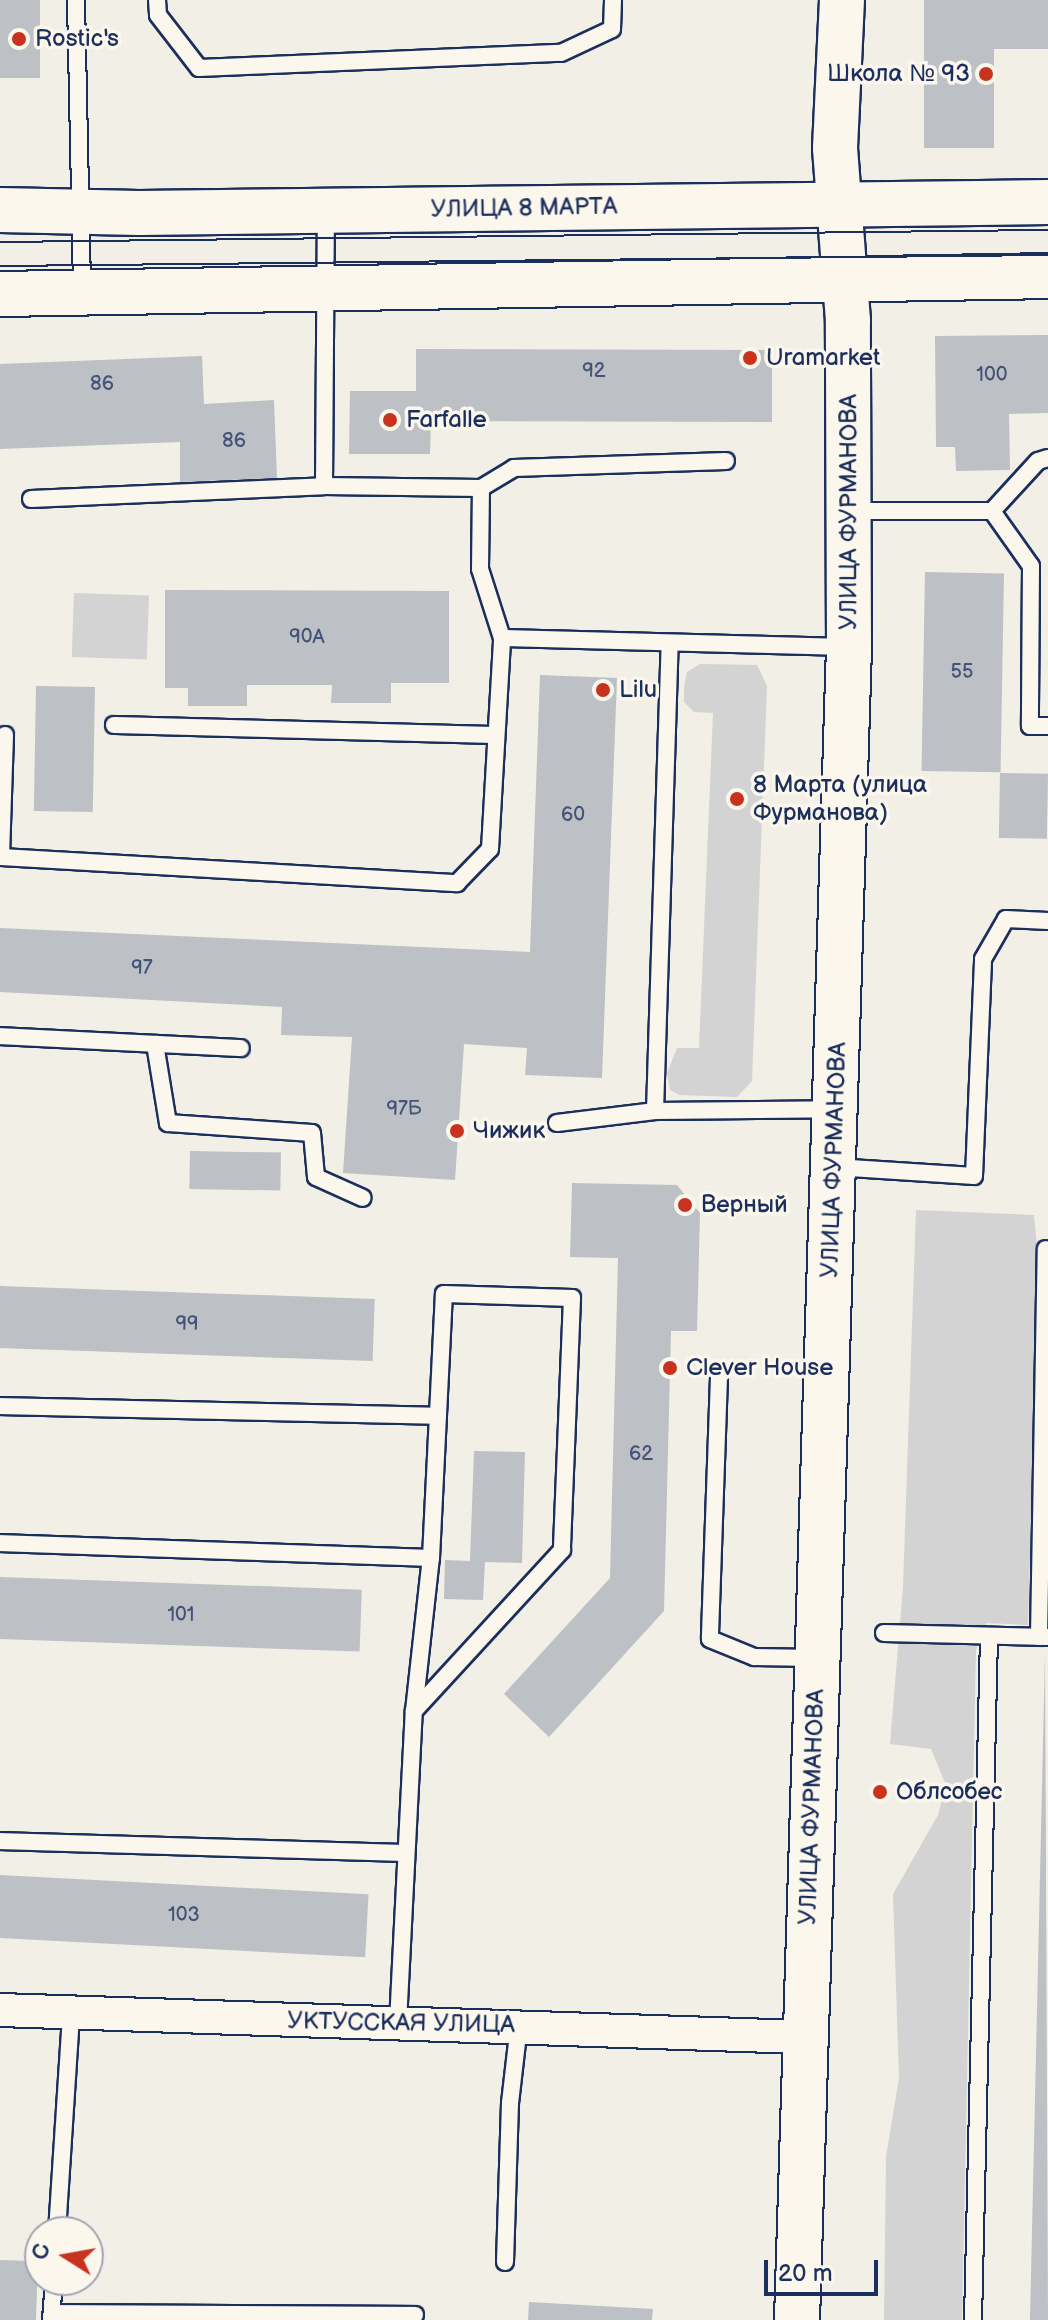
<!DOCTYPE html>
<html>
<head>
<meta charset="utf-8">
<style>
  body { margin:0 }
  #map { position:relative; width:1048px; height:2320px; overflow:hidden; background:#f2efe6; font-family:"Balsamiq Sans",sans-serif }
  div>[style] { position:absolute }
  [style*='--x'] { left:calc(var(--x)*1px); top:calc(var(--y)*1px); width:calc(var(--w)*1px); rotate:calc(var(--a)*1deg) }
  .green>* { inset:0; background:#d2d3d2; transform-origin:0 0 }
  .building>* { inset:0; background:#bdc0c4; transform-origin:0 0 }
  .roads { filter:drop-shadow(2px 0 #1b2f5e) drop-shadow(-2px 0 #1b2f5e) drop-shadow(0 2px #1b2f5e) drop-shadow(0 -2px #1b2f5e) }
  .lane>* { height:16px; margin:-8px; padding:0 8px; transform-origin:8px; border-radius:8px; background:#fbf7ec }
  .street>* { height:32px; margin:-16px; padding:0 16px; transform-origin:16px; border-radius:16px; background:#fbf7ec }
  .secondary>* { height:44px; margin:-22px; padding:0 22px; transform-origin:22px; border-radius:22px; background:#fbf7ec }
  .primary>* { height:44px; margin:-22px; padding:0 22px; transform-origin:22px; border-radius:22px; background:#fbf7ec }
  .tram>* { height:2px; margin:-1px; padding:0 1px; transform-origin:1px; border-radius:1px; background:#1b2f5e }
  .dots>* { width:22px; height:22px; translate:-50% -50%; box-sizing:border-box; border:4px solid #fbf7ec; border-radius:50% }
  span { translate:-50% -50%; white-space:nowrap; text-align:center; line-height:1.15; -webkit-text-stroke:7px #fbf7ec; paint-order:stroke }
  .number-label { font-size:20px; color:#445378 }
  .number-label span { -webkit-text-stroke-width:0 }
  .poi-label { font-size:24px; color:#1b2f5e }
  .left { translate:0 -50%; text-align:left }
  .right { translate:-100% -50%; text-align:right }
  .street-label { font-size:24px; color:#1b2f5e }
  .north { position:absolute; left:24px; top:2216px; width:80px; height:80px; box-sizing:border-box; background:#fbf7ec; border:2px solid #a1a7b3; border-radius:50%; rotate:281deg; font-size:22px; font-weight:700; line-height:32px; text-align:center; color:#1b2f5e }
  .north::after { content:''; display:block; margin:auto; width:28px; height:36px; background:#c8321e; clip-path:polygon(50% 0,100% 100%,50% 72%,0 100%) }
  .scale { position:absolute; left:764px; top:2260px; width:114px; height:36px; box-sizing:border-box; border:4px solid #1b2f5e; border-top:0; padding-left:10px; font-size:24px; line-height:28px; white-space:nowrap; color:#1b2f5e; -webkit-text-stroke:6px #fbf7ec; paint-order:stroke }
</style>
</head>
<body>
<div id="map">
  <div class="green">
    <i style="left:74px;top:593px;width:75px;height:64px;rotate:2deg"></i>
    <i style="clip-path:polygon(700px 664px,757px 665px,767px 686px,752px 1081px,737px 1097px,680px 1095px,670px 1090px,667px 1073px,677px 1048px,699px 1048px,713px 713px,694px 712px,684px 702px,684px 687px,687px 672px)"></i>
    <i style="clip-path:polygon(916px 1210px,1034px 1215px,1038px 1257px,1028px 1625px,986px 1623px,976px 1650px,962px 2320px,884px 2320px,886px 2157px,899px 2078px,893px 1894px,938px 1815px,946px 1785px,931px 1749px,890px 1744px,903px 1587px)"></i>
  </div>
  <div class="building">
    <i style="left:0;top:0;width:40px;height:78px"></i>
    <i style="clip-path:polygon(924px 0,1048px 0,1048px 49px,994px 49px,994px 148px,924px 148px)"></i>
    <i style="clip-path:polygon(1048px 335px,1048px 413px,1009px 414px,1010px 470px,956px 471px,955px 447px,936px 447px,935px 336px)"></i>
    <i style="clip-path:polygon(416px 349px,772px 350px,772px 422px,431px 421px,430px 454px,349px 454px,350px 391px,416px 391px)"></i>
    <i style="clip-path:polygon(202px 356px,204px 404px,274px 400px,277px 478px,180px 482px,180px 442px,0 449px,0 364px)"></i>
    <i style="left:925px;top:572px;width:79px;height:199px;rotate:1deg"></i>
    <i style="clip-path:polygon(165px 590px,449px 591px,449px 683px,391px 683px,391px 703px,331px 703px,332px 685px,247px 685px,247px 706px,188px 706px,188px 688px,165px 688px)"></i>
    <i style="clip-path:polygon(540px 675px,617px 678px,602px 1078px,525px 1075px,527px 1048px,464px 1044px,455px 1180px,343px 1173px,352px 1037px,281px 1035px,282px 1007px,0 992px,0 928px,530px 952px)"></i>
    <i style="left:36px;top:686px;width:59px;height:125px;rotate:1deg"></i>
    <i style="left:1000px;top:773px;width:48px;height:65px;rotate:1deg"></i>
    <i style="left:190px;top:1151px;width:91px;height:38px;rotate:1deg"></i>
    <i style="clip-path:polygon(572px 1183px,677px 1185px,700px 1213px,697px 1331px,671px 1331px,664px 1611px,549px 1737px,504px 1694px,610px 1578px,618px 1258px,570px 1257px)"></i>
    <i style="left:0;top:1286px;width:375px;height:62px;rotate:2deg"></i>
    <i style="clip-path:polygon(474px 1451px,525px 1452px,522px 1563px,485px 1562px,483px 1600px,444px 1599px,445px 1560px,470px 1561px)"></i>
    <i style="left:0;top:1577px;width:362px;height:62px;rotate:2deg"></i>
    <i style="clip-path:polygon(1045px 1654px,1048px 2320px,1030px 2320px)"></i>
    <i style="left:0;top:1875px;width:369px;height:63px;rotate:3deg"></i>
    <i style="left:0;top:2260px;width:38px;height:60px;rotate:2deg"></i>
    <i style="clip-path:polygon(529px 2302px,653px 2309px,652px 2320px,528px 2320px)"></i>
  </div>
  <div class="roads">
    <div class="lane">
      <i style="--x:76;--y:0;--w:290;--a:88.8"></i>
      <i style="--x:157;--y:0;--w:15;--a:86"></i>
      <i style="--x:158;--y:15;--w:67;--a:52.3"></i>
      <i style="--x:199;--y:68;--w:362;--a:-2.4"></i>
      <i style="--x:561;--y:53;--w:56;--a:-25.2"></i>
      <i style="--x:612;--y:29;--w:29;--a:-88"></i>
      <i style="--x:1048;--y:458;--w:10;--a:163"></i>
      <i style="--x:1038;--y:461;--w:68;--a:132.6"></i>
      <i style="--x:992;--y:511;--w:67;--a:54.7"></i>
      <i style="--x:1031;--y:566;--w:160;--a:90.4"></i>
      <i style="--x:1030;--y:726;--w:18;--a:0"></i>
      <i style="--x:324;--y:486;--w:274;--a:-89.6"></i>
      <i style="--x:31;--y:499;--w:293;--a:-2.5"></i>
      <i style="--x:324;--y:486;--w:157;--a:0.7"></i>
      <i style="--x:852;--y:511;--w:140;--a:0"></i>
      <i style="--x:502;--y:638;--w:346;--a:1.5"></i>
      <i style="--x:114;--y:725;--w:381;--a:1.5"></i>
      <i style="--x:5;--y:735;--w:122;--a:91.9"></i>
      <i style="--x:1;--y:857;--w:457;--a:3.3"></i>
      <i style="--x:457;--y:883;--w:47;--a:-45.9"></i>
      <i style="--x:490;--y:849;--w:211;--a:-86.7"></i>
      <i style="--x:502;--y:638;--w:72;--a:-107.7"></i>
      <i style="--x:480;--y:569;--w:81;--a:-89.3"></i>
      <i style="--x:481;--y:488;--w:39;--a:-31"></i>
      <i style="--x:514;--y:468;--w:212;--a:-1.9"></i>
      <i style="--x:0;--y:1036;--w:241;--a:2.9"></i>
      <i style="--x:155;--y:1044;--w:80;--a:80.7"></i>
      <i style="--x:168;--y:1123;--w:144;--a:4"></i>
      <i style="--x:312;--y:1133;--w:44;--a:84.8"></i>
      <i style="--x:316;--y:1177;--w:51;--a:24.1"></i>
      <i style="--x:655;--y:1111;--w:468;--a:-88.2"></i>
      <i style="--x:557;--y:1123;--w:99;--a:-7"></i>
      <i style="--x:655;--y:1111;--w:179;--a:-0.6"></i>
      <i style="--x:835;--y:1167;--w:139;--a:3.7"></i>
      <i style="--x:974;--y:1176;--w:217;--a:-87.6"></i>
      <i style="--x:983;--y:959;--w:46;--a:-60.1"></i>
      <i style="--x:1006;--y:919;--w:42;--a:2.7"></i>
      <i style="--x:719;--y:1377;--w:262;--a:92"></i>
      <i style="--x:710;--y:1639;--w:48;--a:22.2"></i>
      <i style="--x:754;--y:1657;--w:62;--a:0.9"></i>
      <i style="--x:0;--y:1406;--w:438;--a:1.3"></i>
      <i style="--x:0;--y:1543;--w:431;--a:2"></i>
      <i style="--x:884;--y:1633;--w:163;--a:1.4"></i>
      <i style="--x:1039;--y:1637;--w:388;--a:-89"></i>
      <i style="--x:0;--y:1841;--w:405;--a:1.7"></i>
      <i style="--x:398;--y:2023;--w:312;--a:-87.1"></i>
      <i style="--x:414;--y:1711;--w:154;--a:-83.7"></i>
      <i style="--x:431;--y:1558;--w:264;--a:-87.2"></i>
      <i style="--x:444;--y:1294;--w:128;--a:1.8"></i>
      <i style="--x:572;--y:1298;--w:252;--a:92.3"></i>
      <i style="--x:562;--y:1550;--w:219;--a:132.6"></i>
      <i style="--x:57;--y:2232;--w:217;--a:-86.3"></i>
      <i style="--x:505;--y:2262;--w:159;--a:-88.2"></i>
      <i style="--x:510;--y:2103;--w:79;--a:-83.4"></i>
      <i style="--x:52;--y:2313;--w:363;--a:0.3"></i>
      <i style="--x:51;--y:2320;--w:40;--a:-85.7"></i>
      <i style="--x:973;--y:2320;--w:684;--a:-88.66"></i>
    </div>
    <div class="street">
      <i style="--x:0;--y:2010;--w:803;--a:1.93"></i>
    </div>
    <div class="secondary">
      <i style="--x:0;--y:210;--w:139;--a:1.2"></i>
      <i style="--x:139;--y:213;--w:909;--a:-0.69"></i>
      <i style="--x:0;--y:294;--w:1048;--a:-0.98"></i>
    </div>
    <div class="primary">
      <i style="--x:797;--y:2320;--w:1674;--a:-88.22"></i>
      <i style="--x:849;--y:647;--w:326;--a:-90.2"></i>
      <i style="--x:848;--y:321;--w:173;--a:-94.3"></i>
      <i style="--x:835;--y:148;--w:148;--a:-87.3"></i>
    </div>
  </div>
  <div class="tram">
    <i style="--x:0;--y:242;--w:1048;--a:-0.66"></i>
    <i style="--x:0;--y:266;--w:1048;--a:-0.6"></i>
  </div>
  <div class="dots">
    <i style="left:19px;top:39px;background:#c8321e"></i>
    <i style="left:986px;top:74px;background:#c8321e"></i>
    <i style="left:750px;top:358px;background:#c8321e"></i>
    <i style="left:390px;top:420px;background:#c8321e"></i>
    <i style="left:603px;top:690px;background:#c8321e"></i>
    <i style="left:737px;top:799px;background:#c8321e"></i>
    <i style="left:457px;top:1131px;background:#c8321e"></i>
    <i style="left:685px;top:1205px;background:#c8321e"></i>
    <i style="left:670px;top:1368px;background:#c8321e"></i>
    <i style="left:880px;top:1792px;background:#c8321e"></i>
  </div>
  <div class="number-label">
    <span style="left:594px;top:371px">92</span>
    <span style="left:992px;top:375px">100</span>
    <span style="left:102px;top:384px">86</span>
    <span style="left:234px;top:441px">86</span>
    <span style="left:307px;top:637px">90А</span>
    <span style="left:962px;top:672px">55</span>
    <span style="left:573px;top:815px">60</span>
    <span style="left:142px;top:968px">97</span>
    <span style="left:404px;top:1109px">97Б</span>
    <span style="left:187px;top:1324px">99</span>
    <span style="left:641px;top:1454px">62</span>
    <span style="left:181px;top:1615px">101</span>
    <span style="left:184px;top:1915px">103</span>
  </div>
  <div class="poi-label">
    <span class="left" style="left:35px;top:39px">Rostic's</span>
    <span class="right" style="left:970px;top:74px">Школа № 93</span>
    <span class="left" style="left:766px;top:358px">Uramarket</span>
    <span class="left" style="left:406px;top:420px">Farfalle</span>
    <span class="left" style="left:619px;top:690px">Lilu</span>
    <span class="left" style="left:753px;top:799px">8 Марта (улица<br>Фурманова)</span>
    <span class="left" style="left:473px;top:1131px">Чижик</span>
    <span class="left" style="left:701px;top:1205px">Верный</span>
    <span class="left" style="left:686px;top:1368px">Clever House</span>
    <span class="left" style="left:896px;top:1792px">Облсобес</span>
  </div>
  <div class="street-label">
    <span style="left:524px;top:208px;rotate:-1deg">УЛИЦА 8 МАРТА</span>
    <span style="left:849px;top:512px;rotate:-90deg">УЛИЦА ФУРМАНОВА</span>
    <span style="left:834px;top:1160px;rotate:-88deg">УЛИЦА ФУРМАНОВА</span>
    <span style="left:812px;top:1807px;rotate:-88deg">УЛИЦА ФУРМАНОВА</span>
    <span style="left:401px;top:2023px;rotate:1deg">УКТУССКАЯ УЛИЦА</span>
  </div>
  <div class="north">С</div>
  <div class="scale">20 m</div>
</div>
</body>
</html>
